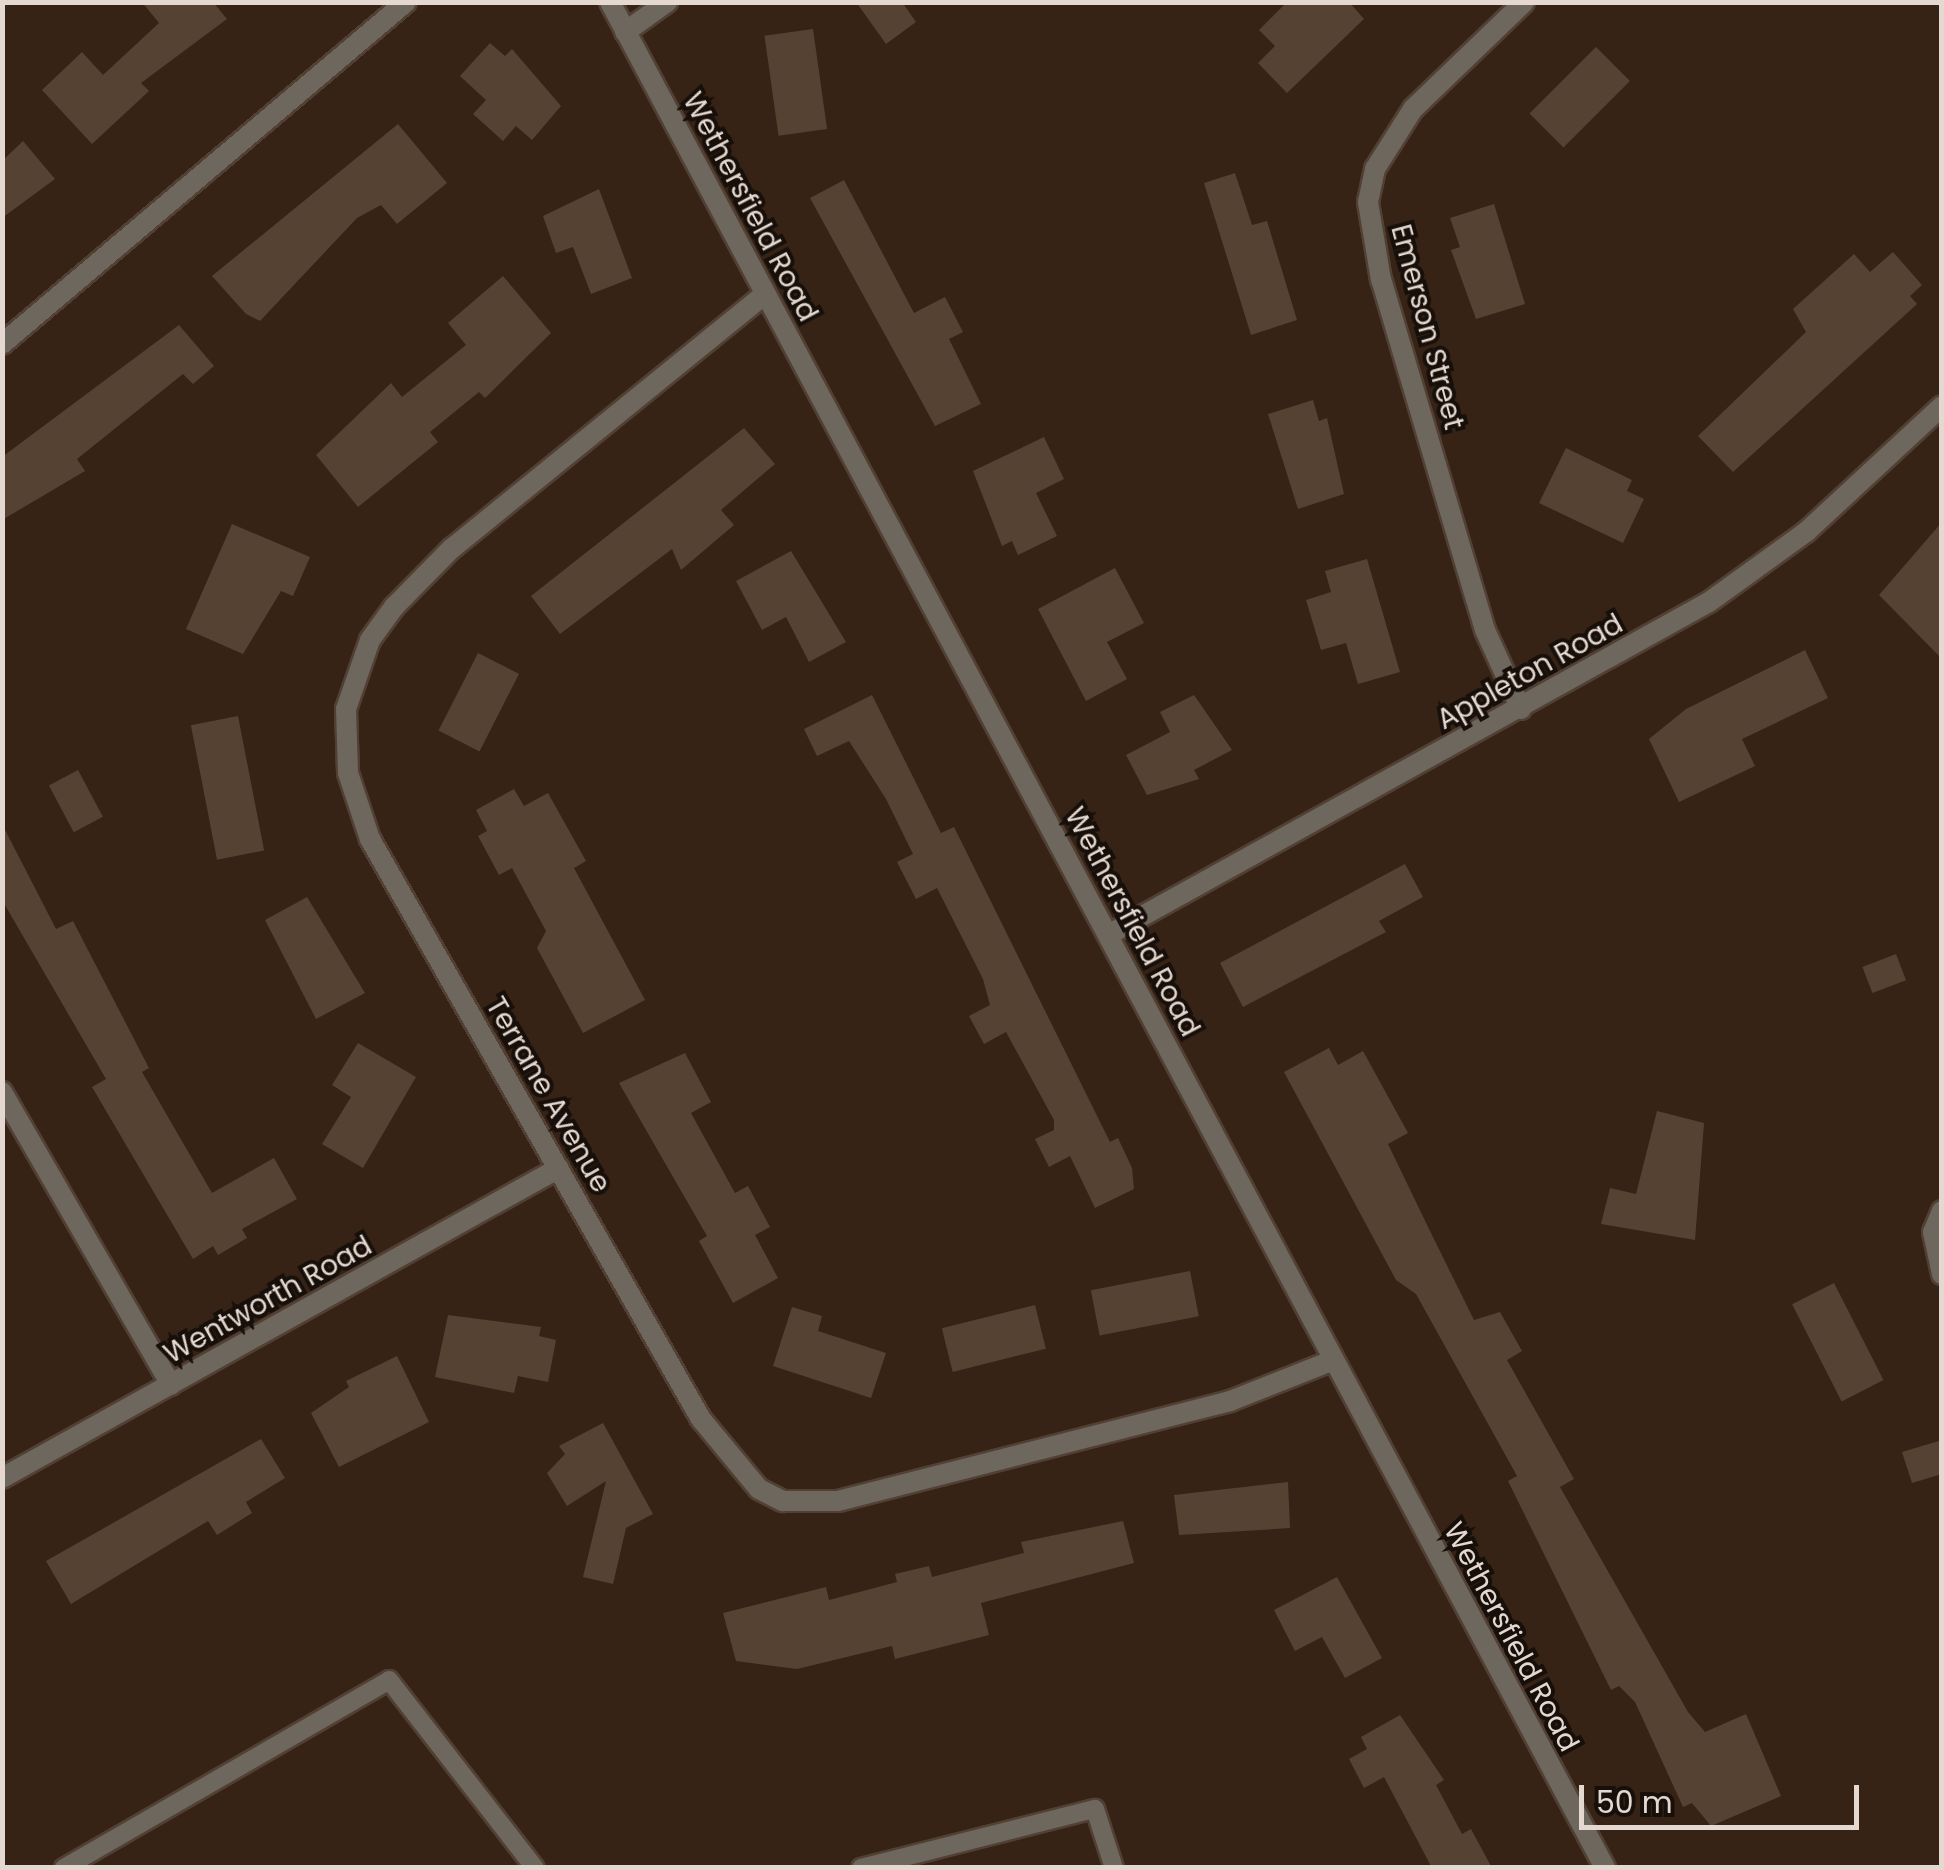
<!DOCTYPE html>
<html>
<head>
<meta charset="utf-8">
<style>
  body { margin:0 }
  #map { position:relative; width:1944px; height:1870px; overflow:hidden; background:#362316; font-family:Poppins,sans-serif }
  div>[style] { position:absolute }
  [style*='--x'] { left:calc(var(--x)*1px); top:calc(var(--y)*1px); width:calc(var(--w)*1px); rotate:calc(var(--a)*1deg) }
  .building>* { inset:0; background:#554233; transform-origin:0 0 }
  .roads { filter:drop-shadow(2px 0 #524034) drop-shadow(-2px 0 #524034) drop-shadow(0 2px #524034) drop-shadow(0 -2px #524034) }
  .lane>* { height:18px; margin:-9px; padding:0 9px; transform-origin:9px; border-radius:9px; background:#6e675e }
  .street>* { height:20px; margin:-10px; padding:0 10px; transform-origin:10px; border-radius:10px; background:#6e675e }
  span { translate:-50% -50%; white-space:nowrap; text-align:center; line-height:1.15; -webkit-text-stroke:8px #170f09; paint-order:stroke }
  .street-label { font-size:28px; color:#e5d8d0 }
  .frame { position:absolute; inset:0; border:5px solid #e5d8d0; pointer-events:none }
  .scale { position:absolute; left:1579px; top:1785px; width:280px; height:45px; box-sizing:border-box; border:5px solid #e5d8d0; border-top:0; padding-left:12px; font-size:30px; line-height:35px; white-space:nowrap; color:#e5d8d0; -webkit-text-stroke:8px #170f09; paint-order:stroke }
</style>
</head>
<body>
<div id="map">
  <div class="building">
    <i style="clip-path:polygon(142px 2px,213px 2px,227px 19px,141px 83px,149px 91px,92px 144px,42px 90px,82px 52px,103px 75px,159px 23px)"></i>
    <i style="clip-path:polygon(856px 2px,902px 2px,916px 22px,886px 44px)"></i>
    <i style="clip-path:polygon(1287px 2px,1349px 2px,1364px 19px,1287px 93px,1258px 63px,1275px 46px,1259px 30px)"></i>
    <i style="left:813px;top:29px;width:101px;height:49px;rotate:82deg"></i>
    <i style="clip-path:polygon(490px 43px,505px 56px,512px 49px,561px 106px,532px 140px,516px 126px,503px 141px,473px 114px,486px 100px,460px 76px)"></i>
    <i style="left:1596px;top:47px;width:48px;height:94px;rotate:45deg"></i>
    <i style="clip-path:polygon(398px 124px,447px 183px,397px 224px,381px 205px,357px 218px,260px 321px,246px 314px,212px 276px)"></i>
    <i style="clip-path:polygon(23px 141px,55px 179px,2px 218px,2px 161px)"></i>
    <i style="clip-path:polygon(1235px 173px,1252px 225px,1267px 221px,1297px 320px,1251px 335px,1204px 183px)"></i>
    <i style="clip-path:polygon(844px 180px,914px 313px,945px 297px,963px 332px,949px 339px,981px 404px,935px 426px,810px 198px)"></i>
    <i style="clip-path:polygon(599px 189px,632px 278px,591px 294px,573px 247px,556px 253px,543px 216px)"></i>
    <i style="clip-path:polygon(1494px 204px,1525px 304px,1476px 319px,1451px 250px,1460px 247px,1450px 218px)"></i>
    <i style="clip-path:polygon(1893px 252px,1922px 285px,1910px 296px,1917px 304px,1733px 472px,1698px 436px,1806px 332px,1793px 309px,1854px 254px,1870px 272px)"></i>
    <i style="clip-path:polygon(503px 276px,551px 333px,485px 398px,479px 392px,430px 432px,438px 442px,358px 507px,316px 455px,391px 383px,402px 397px,466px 345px,448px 323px)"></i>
    <i style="clip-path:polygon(179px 325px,214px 366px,193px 384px,183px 374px,77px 459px,85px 471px,2px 520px,2px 457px)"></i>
    <i style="clip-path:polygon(1313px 400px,1319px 421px,1327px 418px,1344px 494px,1298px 509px,1268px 414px)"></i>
    <i style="clip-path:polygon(744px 428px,775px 464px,721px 510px,734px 525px,681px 570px,672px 549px,560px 634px,531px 596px)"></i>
    <i style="clip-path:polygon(1044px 437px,1064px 479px,1036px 493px,1057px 536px,1018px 555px,1012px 541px,1002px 546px,973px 471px)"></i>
    <i style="clip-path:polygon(1566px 448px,1632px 480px,1627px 491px,1644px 499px,1623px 543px,1539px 503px)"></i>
    <i style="clip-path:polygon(1942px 522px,1942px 659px,1879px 595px)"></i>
    <i style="clip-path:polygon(232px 524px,310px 557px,293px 596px,281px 591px,243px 654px,186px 629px)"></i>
    <i style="clip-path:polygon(791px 551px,846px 642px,809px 662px,786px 617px,762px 630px,736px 581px)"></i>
    <i style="clip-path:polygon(1367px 559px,1400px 672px,1358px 684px,1346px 643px,1321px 650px,1306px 600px,1331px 592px,1325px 571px)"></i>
    <i style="clip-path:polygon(1115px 568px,1144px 623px,1107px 642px,1127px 679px,1086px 701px,1038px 609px)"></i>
    <i style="clip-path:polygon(1805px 650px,1828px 698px,1742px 739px,1755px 766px,1679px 802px,1649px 739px,1686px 709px)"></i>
    <i style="left:478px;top:653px;width:46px;height:87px;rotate:27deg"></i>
    <i style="clip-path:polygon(872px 695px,941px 833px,954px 827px,1110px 1142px,1118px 1138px,1132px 1168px,1134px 1189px,1095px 1208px,1070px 1156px,1049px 1167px,1035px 1139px,1054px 1130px,1054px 1120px,1006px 1032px,984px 1044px,969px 1016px,990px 1005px,983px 979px,937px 888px,916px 899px,897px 862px,913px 854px,886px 799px,849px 741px,817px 756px,804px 729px)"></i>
    <i style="clip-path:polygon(1194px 695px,1232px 750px,1194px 770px,1199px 779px,1147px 795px,1126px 755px,1170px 732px,1160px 712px)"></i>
    <i style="left:238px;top:716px;width:137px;height:48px;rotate:79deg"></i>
    <i style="left:78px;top:770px;width:53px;height:33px;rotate:62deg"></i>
    <i style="clip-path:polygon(514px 789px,524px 806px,548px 793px,586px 861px,574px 868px,645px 1000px,583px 1033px,537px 948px,546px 931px,512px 868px,499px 875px,478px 836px,487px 831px,476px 810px)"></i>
    <i style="clip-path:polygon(2px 824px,56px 929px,73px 921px,149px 1068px,142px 1072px,212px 1193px,274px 1158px,297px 1199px,242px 1229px,247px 1238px,218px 1255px,213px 1246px,193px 1259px,92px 1087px,106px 1079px,2px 900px)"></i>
    <i style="clip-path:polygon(1405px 864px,1423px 897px,1379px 921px,1386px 932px,1243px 1007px,1220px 963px)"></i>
    <i style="clip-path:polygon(307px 897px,365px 993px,316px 1019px,265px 920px)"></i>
    <i style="left:1896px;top:954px;width:28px;height:36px;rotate:69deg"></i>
    <i style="clip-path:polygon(358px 1043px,416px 1077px,363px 1168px,322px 1144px,351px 1097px,332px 1085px)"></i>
    <i style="clip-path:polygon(1329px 1048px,1338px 1065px,1363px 1051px,1408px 1133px,1388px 1144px,1429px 1229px,1474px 1320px,1500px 1312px,1522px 1351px,1507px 1360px,1574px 1479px,1560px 1487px,1688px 1712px,1705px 1732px,1746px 1714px,1781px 1796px,1711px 1826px,1692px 1803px,1683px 1807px,1635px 1702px,1619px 1686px,1611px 1690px,1508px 1481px,1517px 1476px,1416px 1294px,1396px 1280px,1284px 1072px)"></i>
    <i style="clip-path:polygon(685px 1053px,711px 1102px,691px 1113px,735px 1193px,748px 1186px,770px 1227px,755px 1235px,778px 1278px,733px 1303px,699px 1241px,707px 1236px,619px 1083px)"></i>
    <i style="clip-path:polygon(1657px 1111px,1704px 1123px,1695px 1240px,1601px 1224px,1610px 1188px,1636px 1194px)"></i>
    <i style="left:1190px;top:1271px;width:46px;height:101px;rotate:79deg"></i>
    <i style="left:1834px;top:1283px;width:109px;height:47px;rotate:63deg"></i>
    <i style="left:1035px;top:1305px;width:45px;height:96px;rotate:76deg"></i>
    <i style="clip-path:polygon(792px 1307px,822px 1316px,818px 1331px,886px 1353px,871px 1398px,773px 1366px)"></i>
    <i style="clip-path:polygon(448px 1315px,541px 1327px,539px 1336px,556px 1340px,548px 1382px,518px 1376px,514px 1393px,435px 1377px)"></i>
    <i style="clip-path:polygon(397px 1356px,429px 1422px,339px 1467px,311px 1413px,349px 1387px,346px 1381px)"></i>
    <i style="clip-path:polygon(603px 1423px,653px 1514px,626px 1528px,613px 1584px,583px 1577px,606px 1481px,567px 1506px,547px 1473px,565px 1454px,559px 1446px)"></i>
    <i style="clip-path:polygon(261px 1439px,285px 1478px,246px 1502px,252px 1513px,217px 1535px,208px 1521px,71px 1604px,46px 1561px)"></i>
    <i style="clip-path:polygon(1942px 1440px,1942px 1474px,1912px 1483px,1902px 1452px)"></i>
    <i style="clip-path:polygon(1288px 1482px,1290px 1528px,1179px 1535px,1174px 1495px)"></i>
    <i style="clip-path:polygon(1123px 1521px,1134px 1563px,981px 1603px,989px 1635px,895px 1659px,892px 1646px,797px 1669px,736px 1661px,723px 1613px,826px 1587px,829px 1600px,897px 1582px,895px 1574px,929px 1566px,932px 1577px,1024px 1553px,1021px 1542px)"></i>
    <i style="clip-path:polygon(1337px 1577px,1382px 1658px,1345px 1678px,1322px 1637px,1295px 1651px,1274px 1610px)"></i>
    <i style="clip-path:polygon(1400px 1715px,1444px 1780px,1436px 1785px,1462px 1834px,1471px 1829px,1492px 1868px,1432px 1868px,1384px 1777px,1364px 1788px,1349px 1759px,1367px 1749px,1361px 1737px)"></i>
  </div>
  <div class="roads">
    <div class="lane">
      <i style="--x:64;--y:1868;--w:375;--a:-30"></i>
      <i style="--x:389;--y:1680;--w:238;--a:52.2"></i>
      <i style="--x:861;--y:1868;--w:241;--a:-14.2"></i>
      <i style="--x:1095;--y:1809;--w:62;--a:72.1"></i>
    </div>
    <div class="street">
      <i style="--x:610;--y:2;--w:2115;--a:61.93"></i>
      <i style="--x:625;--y:32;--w:52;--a:-35.5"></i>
      <i style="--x:765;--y:294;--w:403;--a:140.9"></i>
      <i style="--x:452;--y:548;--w:83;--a:134.5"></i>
      <i style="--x:394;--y:607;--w:41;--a:126"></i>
      <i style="--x:370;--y:640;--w:73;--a:109.2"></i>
      <i style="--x:346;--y:709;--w:64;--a:88.2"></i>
      <i style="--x:348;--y:773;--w:70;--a:71.6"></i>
      <i style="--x:370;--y:839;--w:668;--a:60.29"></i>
      <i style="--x:701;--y:1419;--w:91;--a:50.4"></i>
      <i style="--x:759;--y:1489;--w:27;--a:27"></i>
      <i style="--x:783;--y:1501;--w:55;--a:0"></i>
      <i style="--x:838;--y:1501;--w:405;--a:-14.3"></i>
      <i style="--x:1230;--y:1401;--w:109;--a:-21.6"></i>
      <i style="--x:2;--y:344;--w:529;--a:-40.25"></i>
      <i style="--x:1521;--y:709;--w:87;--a:-114.5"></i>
      <i style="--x:1485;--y:630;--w:365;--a:-106.5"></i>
      <i style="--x:1381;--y:280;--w:79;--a:-99.5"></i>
      <i style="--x:1368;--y:202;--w:34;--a:-78"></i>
      <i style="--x:1375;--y:169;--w:71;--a:-57.7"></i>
      <i style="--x:1413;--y:109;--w:154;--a:-43.9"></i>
      <i style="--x:1108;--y:935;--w:687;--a:-28.99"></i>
      <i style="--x:1709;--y:602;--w:120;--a:-35.8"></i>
      <i style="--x:1806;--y:532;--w:185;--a:-42.8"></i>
      <i style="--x:2;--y:1092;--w:338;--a:60"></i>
      <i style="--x:1942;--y:1211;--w:23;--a:113"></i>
      <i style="--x:1933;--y:1232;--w:43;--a:77.9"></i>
      <i style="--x:2;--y:1478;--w:637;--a:-29.1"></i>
    </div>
  </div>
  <div class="street-label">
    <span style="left:750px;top:207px;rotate:62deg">Wethersfield Road</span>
    <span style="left:1427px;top:327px;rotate:75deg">Emerson Street</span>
    <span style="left:1530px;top:672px;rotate:-29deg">Appleton Road</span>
    <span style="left:1132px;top:922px;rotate:62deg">Wethersfield Road</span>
    <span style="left:548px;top:1095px;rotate:60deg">Terrane Avenue</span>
    <span style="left:268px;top:1300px;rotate:-29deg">Wentworth Road</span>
    <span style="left:1511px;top:1637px;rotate:62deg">Wethersfield Road</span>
  </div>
  <div class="frame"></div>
  <div class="scale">50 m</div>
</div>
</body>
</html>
